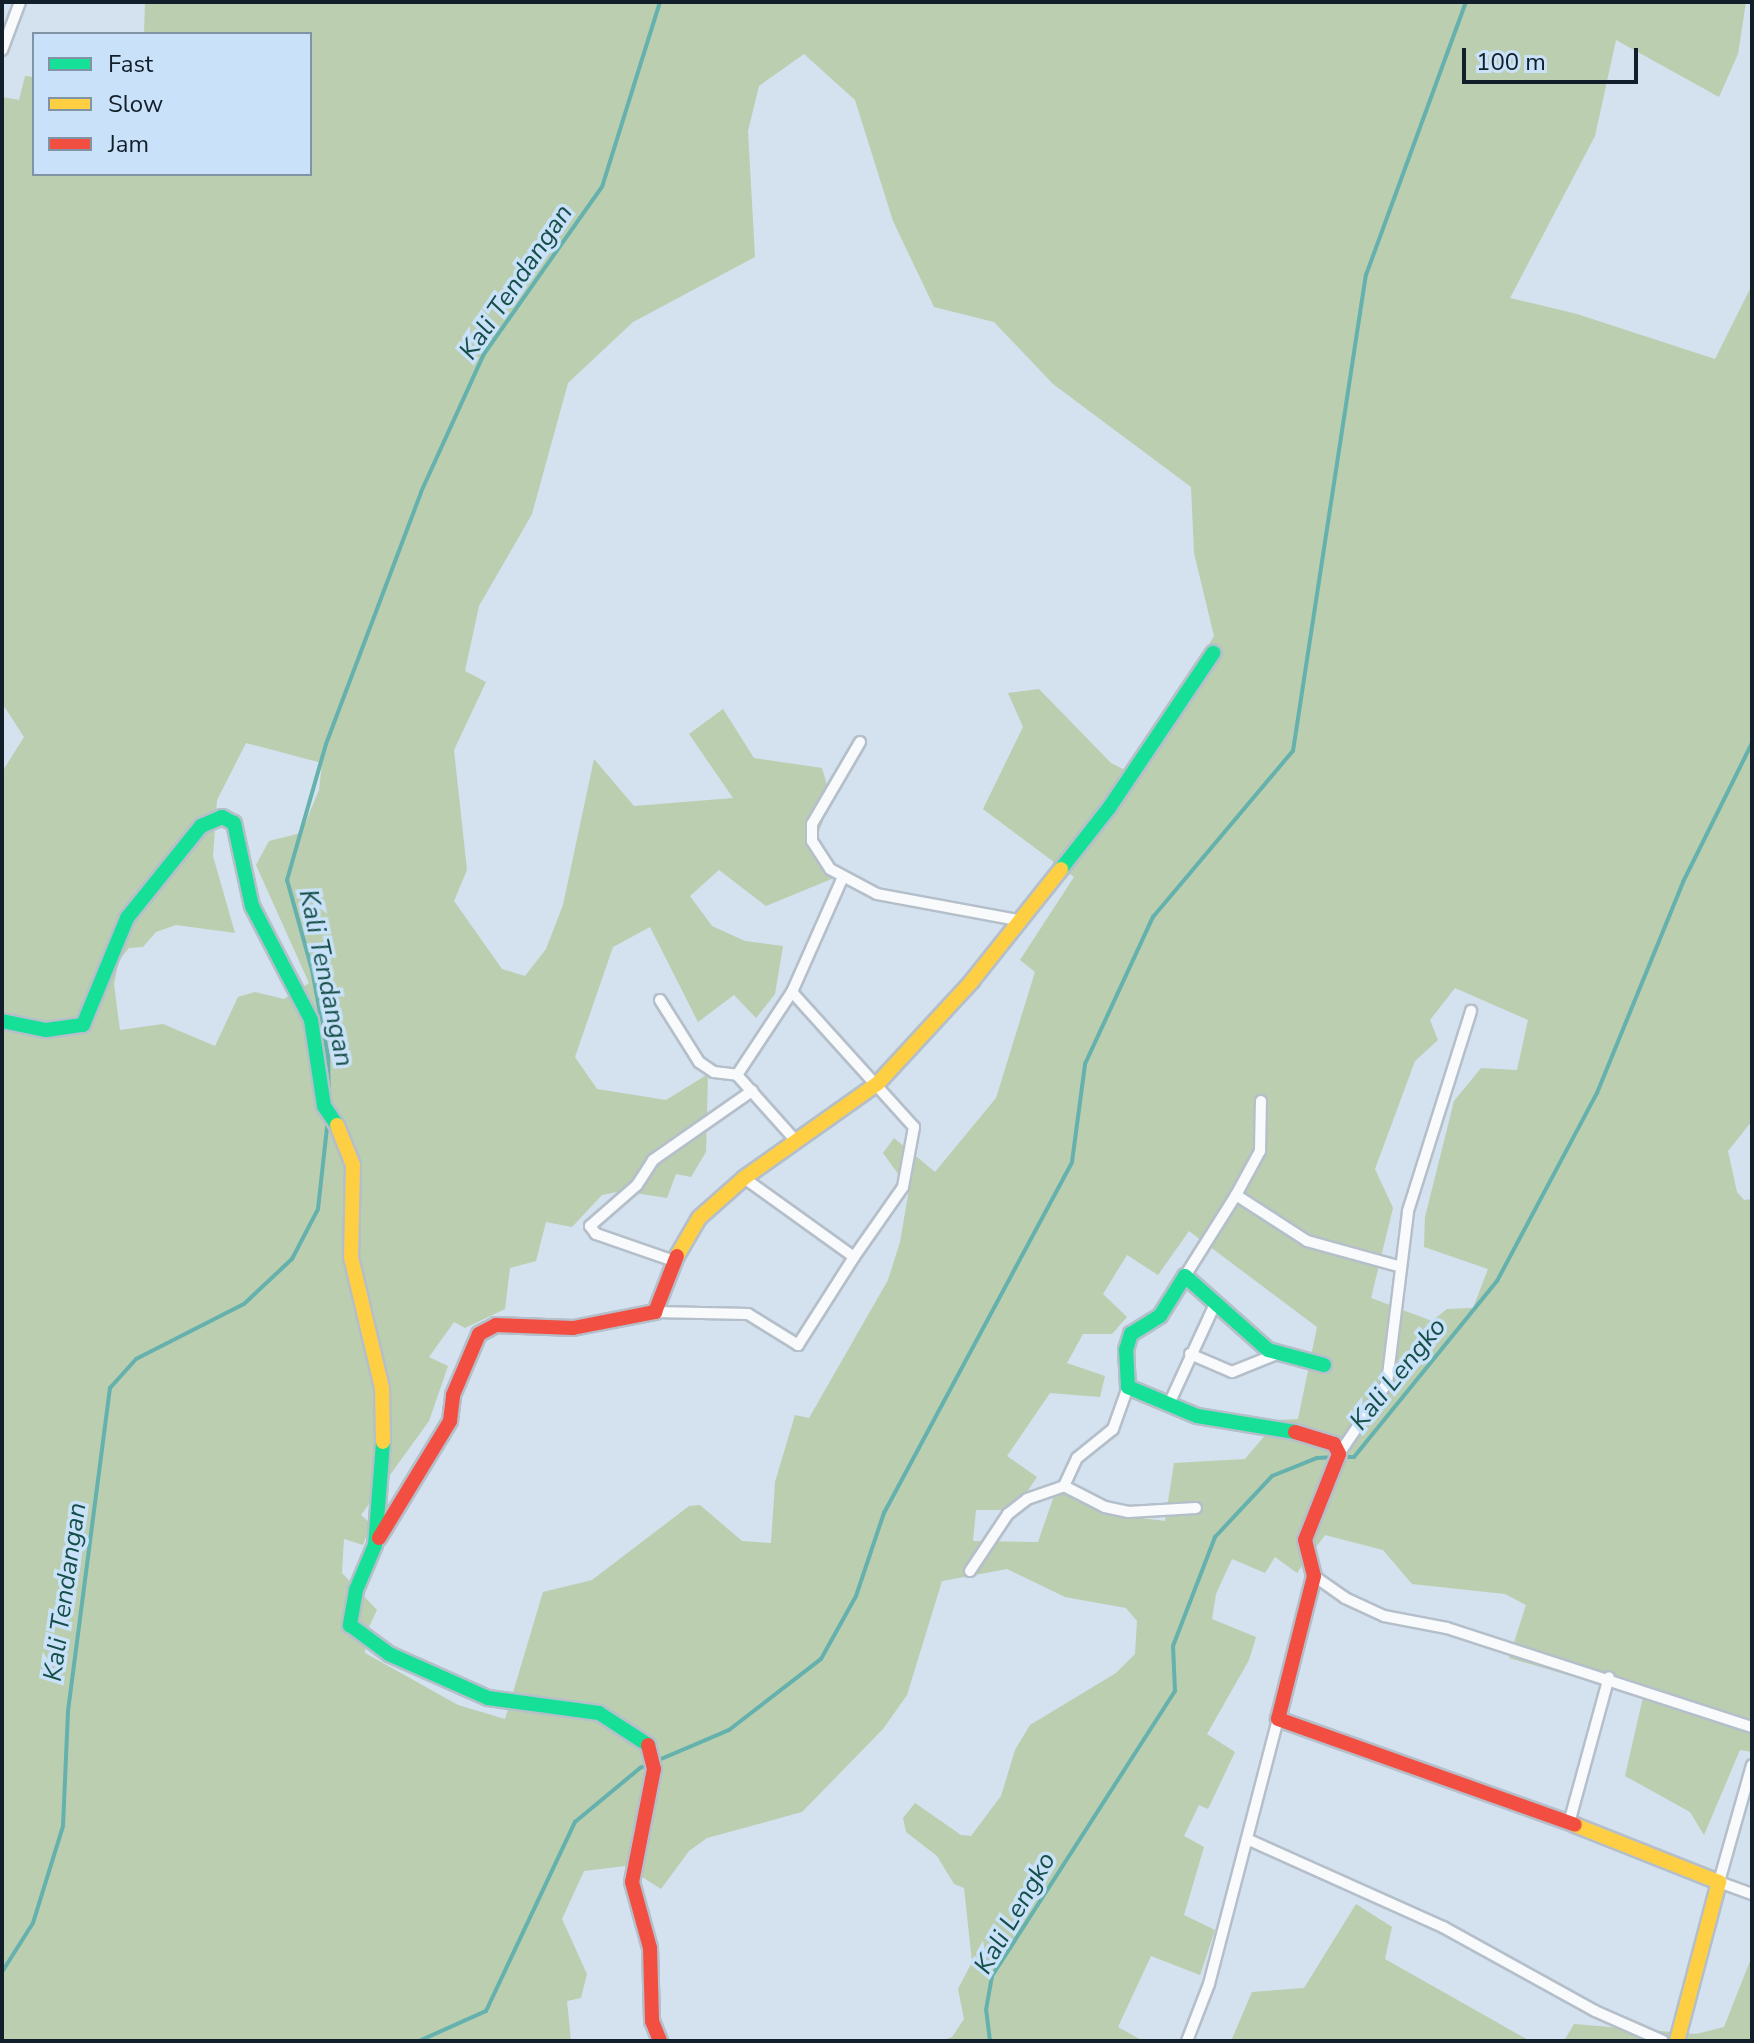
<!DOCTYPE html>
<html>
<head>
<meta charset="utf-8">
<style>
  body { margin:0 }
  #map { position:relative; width:1754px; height:2043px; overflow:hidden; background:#d4e1ee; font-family:"Nunito Sans",sans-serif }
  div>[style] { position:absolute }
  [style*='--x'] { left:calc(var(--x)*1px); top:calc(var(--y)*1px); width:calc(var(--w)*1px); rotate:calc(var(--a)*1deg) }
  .green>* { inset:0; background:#bbceaf }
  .stream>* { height:4px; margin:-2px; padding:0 2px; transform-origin:2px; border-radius:2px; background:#65b1ad }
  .roads { filter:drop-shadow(2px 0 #b4bfca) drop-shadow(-2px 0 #b4bfca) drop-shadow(0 2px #b4bfca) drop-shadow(0 -2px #b4bfca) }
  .street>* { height:10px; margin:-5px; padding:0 5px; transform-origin:5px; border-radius:5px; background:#f9fafc }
  .fast>* { height:14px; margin:-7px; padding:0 7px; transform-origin:7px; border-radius:7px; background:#16e098 }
  .slow>* { height:14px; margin:-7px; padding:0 7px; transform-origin:7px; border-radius:7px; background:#ffcf43 }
  .jam>* { height:14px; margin:-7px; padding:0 7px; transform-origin:7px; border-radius:7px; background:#f24e42 }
  span { translate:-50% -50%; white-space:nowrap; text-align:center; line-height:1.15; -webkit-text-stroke:7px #c9e2f9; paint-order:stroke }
  .water-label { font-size:26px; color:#164f49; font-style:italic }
  .frame { position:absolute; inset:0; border:4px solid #121e29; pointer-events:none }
  .legend { position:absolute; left:32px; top:32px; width:280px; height:144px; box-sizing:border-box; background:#c9e2f9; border:2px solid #8094a6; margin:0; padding:10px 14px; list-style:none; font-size:24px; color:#121e29 }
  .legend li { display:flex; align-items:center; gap:16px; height:40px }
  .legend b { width:40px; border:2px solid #8094a6 }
  .scale { position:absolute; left:1462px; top:48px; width:176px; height:36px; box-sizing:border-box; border:4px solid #121e29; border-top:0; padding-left:10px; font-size:24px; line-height:28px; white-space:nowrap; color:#121e29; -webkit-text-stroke:6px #c9e2f9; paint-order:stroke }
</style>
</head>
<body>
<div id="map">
  <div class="green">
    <i style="clip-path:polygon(evenodd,145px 2px,1746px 2px,1738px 54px,1719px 97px,1616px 40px,1595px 136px,1510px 298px,1577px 314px,1715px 359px,1752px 285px,1752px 1121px,1728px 1151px,1737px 1192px,1744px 1200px,1752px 1199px,1752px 1752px,1740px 1750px,1704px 1835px,1690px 1812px,1625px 1776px,1643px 1697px,1509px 1658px,1526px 1605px,1505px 1594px,1412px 1584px,1383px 1550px,1325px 1535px,1297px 1573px,1275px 1557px,1265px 1573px,1232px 1559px,1216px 1594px,1212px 1619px,1256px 1637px,1249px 1660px,1207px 1734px,1235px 1752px,1208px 1809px,1199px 1805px,1184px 1836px,1204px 1847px,1184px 1915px,1215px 1930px,1200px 1975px,1151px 1956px,1118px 2027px,1143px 2041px,941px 2041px,952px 2037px,964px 2019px,958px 1989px,972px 1962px,964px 1888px,954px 1884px,937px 1856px,906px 1832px,903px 1818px,915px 1803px,961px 1835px,971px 1836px,1001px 1796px,1015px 1750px,1030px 1725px,1116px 1673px,1135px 1654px,1137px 1621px,1126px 1608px,1065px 1597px,1007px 1569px,942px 1581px,907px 1695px,883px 1729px,802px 1812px,707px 1838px,689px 1851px,661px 1889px,625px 1866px,584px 1871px,562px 1919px,587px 1974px,581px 1998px,567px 2001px,571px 2041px,2px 2041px,2px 772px,24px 737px,2px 703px,2px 97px,19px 100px,25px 76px,34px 77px,34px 174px,310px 174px,310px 34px,144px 34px,145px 2px,804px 54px,855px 100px,893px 221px,934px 307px,994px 322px,1053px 384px,1191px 487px,1194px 553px,1214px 636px,1133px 774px,1111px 763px,1039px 689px,1008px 693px,1023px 727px,983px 809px,1074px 877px,1020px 960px,1035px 972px,996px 1098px,935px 1172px,894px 1138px,883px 1153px,909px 1189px,900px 1242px,888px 1280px,809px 1418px,795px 1415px,775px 1482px,771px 1543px,742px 1541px,700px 1505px,689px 1506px,592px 1580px,543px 1592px,505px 1719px,458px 1705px,365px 1653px,366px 1633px,377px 1610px,342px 1573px,344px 1539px,363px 1545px,371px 1524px,361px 1515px,429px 1421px,448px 1366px,429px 1357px,454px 1322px,465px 1328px,505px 1309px,510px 1268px,536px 1261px,546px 1222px,572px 1227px,602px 1195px,622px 1191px,667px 1198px,676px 1174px,691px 1177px,706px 1152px,708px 1074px,666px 1100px,597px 1089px,575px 1057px,613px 947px,650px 927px,698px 1022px,734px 995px,756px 1018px,775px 994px,783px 946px,745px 941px,712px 926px,690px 896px,719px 870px,766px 906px,834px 878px,817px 837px,831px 799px,822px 768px,754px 758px,723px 709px,689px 734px,733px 798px,634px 806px,594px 759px,563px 905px,546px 949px,525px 976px,502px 969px,454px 901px,467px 870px,454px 750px,486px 682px,465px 671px,479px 606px,532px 514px,568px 383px,633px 322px,755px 257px,748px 131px,759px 86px,804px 54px,145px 2px,246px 743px,322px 763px,319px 790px,301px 833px,269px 841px,256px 865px,309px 983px,284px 999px,255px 992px,238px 997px,215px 1046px,163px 1024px,120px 1030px,114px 984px,119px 960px,129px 948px,143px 947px,156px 932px,176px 925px,235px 933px,213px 856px,217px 800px,246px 743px,145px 2px,1455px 988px,1528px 1020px,1517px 1070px,1481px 1068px,1454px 1101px,1425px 1217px,1424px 1247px,1488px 1269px,1473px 1308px,1447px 1309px,1432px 1321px,1371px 1298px,1393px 1208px,1375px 1169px,1415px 1061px,1438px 1040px,1430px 1020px,1455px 988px,145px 2px,1189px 1231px,1317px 1327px,1298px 1419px,1278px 1420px,1245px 1459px,1174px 1463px,1165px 1521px,1102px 1513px,1056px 1490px,1038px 1542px,973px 1541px,976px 1510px,1015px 1510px,1037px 1477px,1007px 1456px,1050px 1393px,1100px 1397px,1105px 1376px,1067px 1363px,1083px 1334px,1112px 1334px,1127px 1317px,1103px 1294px,1127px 1255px,1158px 1275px,1189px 1231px)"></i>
    <i style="clip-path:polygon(1356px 1904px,1392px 1927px,1385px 1959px,1530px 2041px,1231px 2041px,1252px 1992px,1304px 1988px)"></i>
    <i style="clip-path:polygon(1752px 1956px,1752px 2041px,1564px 2041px,1574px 2024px,1696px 2034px,1724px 2027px)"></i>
  </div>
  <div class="stream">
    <i style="--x:329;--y:1102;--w:46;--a:-91.2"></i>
    <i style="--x:328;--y:1056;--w:87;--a:-100.5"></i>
    <i style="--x:312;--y:970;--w:93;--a:-105.5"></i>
    <i style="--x:287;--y:880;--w:141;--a:-74"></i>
    <i style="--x:326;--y:744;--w:269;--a:-69.3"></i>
    <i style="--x:421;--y:492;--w:152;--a:-65.5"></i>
    <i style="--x:484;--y:354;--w:204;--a:-54.8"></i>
    <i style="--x:602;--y:187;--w:194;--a:-72.6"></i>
    <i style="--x:1343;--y:1457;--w:11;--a:0"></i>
    <i style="--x:1354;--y:1457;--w:227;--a:-50.9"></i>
    <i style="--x:1497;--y:1281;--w:213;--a:-62"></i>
    <i style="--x:1597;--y:1093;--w:228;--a:-67.8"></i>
    <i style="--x:1683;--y:882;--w:155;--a:-63.6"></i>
    <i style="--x:2;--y:1972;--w:58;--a:-57.7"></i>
    <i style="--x:33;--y:1923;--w:102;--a:-72.8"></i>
    <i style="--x:63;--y:1826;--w:115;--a:-87.5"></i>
    <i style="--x:68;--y:1711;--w:326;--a:-82.6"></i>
    <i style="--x:110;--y:1388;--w:39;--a:-48"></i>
    <i style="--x:136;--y:1359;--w:121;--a:-27"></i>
    <i style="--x:244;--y:1304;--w:66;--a:-43.2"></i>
    <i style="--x:292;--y:1259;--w:56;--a:-62.5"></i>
    <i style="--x:318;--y:1209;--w:92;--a:-83.7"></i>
    <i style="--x:419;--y:2041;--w:73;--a:-24.1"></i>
    <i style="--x:486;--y:2011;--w:209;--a:-64.8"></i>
    <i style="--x:575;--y:1822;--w:85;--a:-39.7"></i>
    <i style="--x:640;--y:1768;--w:97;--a:-23.1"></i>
    <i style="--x:729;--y:1730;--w:116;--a:-37.7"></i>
    <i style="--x:821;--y:1659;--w:72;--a:-60.9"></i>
    <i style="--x:856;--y:1596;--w:88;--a:-71.4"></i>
    <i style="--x:884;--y:1513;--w:398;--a:-61.8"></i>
    <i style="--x:1072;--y:1162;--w:99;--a:-82.4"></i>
    <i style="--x:1085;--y:1064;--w:162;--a:-65.2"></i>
    <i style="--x:1153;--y:917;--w:217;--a:-49.9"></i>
    <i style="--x:1293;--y:751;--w:482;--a:-81.3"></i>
    <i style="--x:1366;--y:275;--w:291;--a:-69.9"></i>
    <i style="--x:990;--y:2041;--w:31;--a:-97"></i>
    <i style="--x:986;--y:2010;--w:35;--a:-80"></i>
    <i style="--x:992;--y:1976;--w:339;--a:-57.3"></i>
    <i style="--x:1175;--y:1691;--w:45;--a:-92.5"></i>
    <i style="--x:1173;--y:1646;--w:117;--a:-68.9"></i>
    <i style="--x:1215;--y:1537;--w:83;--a:-46.9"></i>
    <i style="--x:1272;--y:1476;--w:48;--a:-21.8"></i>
    <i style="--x:1317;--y:1458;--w:18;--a:-3"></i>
  </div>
  <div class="roads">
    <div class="street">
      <i style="--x:2;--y:50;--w:51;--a:-69.4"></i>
      <i style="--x:860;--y:742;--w:95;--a:120.3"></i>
      <i style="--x:812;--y:824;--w:17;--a:90"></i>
      <i style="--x:812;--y:841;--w:33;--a:57"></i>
      <i style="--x:830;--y:869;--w:53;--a:28"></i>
      <i style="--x:877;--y:894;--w:142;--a:10.5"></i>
      <i style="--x:792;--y:992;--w:182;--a:47.9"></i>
      <i style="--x:914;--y:1127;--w:61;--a:100.4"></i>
      <i style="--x:903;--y:1187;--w:85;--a:125"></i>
      <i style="--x:660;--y:1000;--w:73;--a:57.8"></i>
      <i style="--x:699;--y:1062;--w:18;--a:34"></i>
      <i style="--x:714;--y:1072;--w:23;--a:7"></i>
      <i style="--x:796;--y:1141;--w:89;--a:-131.8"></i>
      <i style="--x:737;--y:1075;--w:100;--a:-56.5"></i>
      <i style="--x:792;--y:992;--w:124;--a:-66.1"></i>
      <i style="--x:1236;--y:1195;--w:50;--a:-61.4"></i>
      <i style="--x:1260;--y:1151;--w:50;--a:-88.9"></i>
      <i style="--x:674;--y:1261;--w:83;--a:-160.9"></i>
      <i style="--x:596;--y:1234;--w:10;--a:-127"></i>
      <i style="--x:590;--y:1226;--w:62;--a:-41.1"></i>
      <i style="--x:637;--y:1185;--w:30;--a:-57"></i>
      <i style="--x:653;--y:1160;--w:121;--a:-34.9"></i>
      <i style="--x:1185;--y:1276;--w:96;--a:-57.8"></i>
      <i style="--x:1236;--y:1195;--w:85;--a:32.9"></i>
      <i style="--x:1307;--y:1241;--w:94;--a:15.4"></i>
      <i style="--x:655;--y:1312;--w:93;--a:1.2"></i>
      <i style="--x:748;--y:1314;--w:59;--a:31.8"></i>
      <i style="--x:798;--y:1345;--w:104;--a:-57.5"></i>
      <i style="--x:854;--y:1257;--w:135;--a:-144.3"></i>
      <i style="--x:1190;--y:1354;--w:46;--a:23.2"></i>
      <i style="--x:1232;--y:1372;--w:48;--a:-21.8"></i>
      <i style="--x:1128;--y:1387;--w:45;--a:109.7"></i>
      <i style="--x:1113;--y:1429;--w:46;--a:141.1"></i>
      <i style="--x:1077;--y:1458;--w:31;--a:115"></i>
      <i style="--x:1064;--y:1486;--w:46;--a:27.1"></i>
      <i style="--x:1105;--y:1507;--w:24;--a:12"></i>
      <i style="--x:1128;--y:1512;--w:68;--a:-3.4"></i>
      <i style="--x:1169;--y:1404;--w:108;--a:-65.3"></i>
      <i style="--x:1339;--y:1454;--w:86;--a:-55.9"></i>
      <i style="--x:1387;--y:1383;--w:173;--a:-83"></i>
      <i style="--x:1408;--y:1211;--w:210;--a:-72.5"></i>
      <i style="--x:970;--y:1571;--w:69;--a:-56.3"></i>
      <i style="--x:1008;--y:1514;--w:24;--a:-38"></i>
      <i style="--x:1027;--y:1499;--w:39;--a:-19"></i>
      <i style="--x:1314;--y:1576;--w:38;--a:35"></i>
      <i style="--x:1345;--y:1598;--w:43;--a:24.8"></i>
      <i style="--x:1384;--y:1616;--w:64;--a:10.8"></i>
      <i style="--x:1447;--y:1628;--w:321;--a:18"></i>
      <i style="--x:1752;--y:1765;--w:122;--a:105.8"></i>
      <i style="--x:1719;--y:1882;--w:35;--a:20"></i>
      <i style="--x:1569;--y:1823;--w:151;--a:-74.7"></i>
      <i style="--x:1247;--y:1839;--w:215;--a:24.2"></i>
      <i style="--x:1443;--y:1927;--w:174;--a:28.9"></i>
      <i style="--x:1595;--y:2011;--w:74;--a:23.8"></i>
      <i style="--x:1187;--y:2041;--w:61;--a:-68.9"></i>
      <i style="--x:1209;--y:1984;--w:274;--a:-75.4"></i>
    </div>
    <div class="fast">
      <i style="--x:1061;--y:869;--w:78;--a:-51.8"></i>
      <i style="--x:1109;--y:808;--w:187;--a:-56.1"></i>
      <i style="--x:2;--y:1021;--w:45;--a:11.6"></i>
      <i style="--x:46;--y:1030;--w:37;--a:-8"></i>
      <i style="--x:83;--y:1025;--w:116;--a:-67.6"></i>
      <i style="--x:127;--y:918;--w:118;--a:-51.2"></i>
      <i style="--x:201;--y:826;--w:23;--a:-23"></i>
      <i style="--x:222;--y:817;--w:13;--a:27"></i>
      <i style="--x:234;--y:823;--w:85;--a:77.8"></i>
      <i style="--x:252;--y:906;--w:128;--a:62.6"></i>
      <i style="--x:311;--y:1020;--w:87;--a:81.4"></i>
      <i style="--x:324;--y:1106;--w:23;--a:56"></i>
      <i style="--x:1295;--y:1432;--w:99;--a:-170.7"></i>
      <i style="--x:1197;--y:1416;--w:75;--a:-157.2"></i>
      <i style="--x:1128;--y:1387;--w:37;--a:-93"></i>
      <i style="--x:1126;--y:1350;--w:17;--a:-73"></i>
      <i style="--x:1131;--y:1334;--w:34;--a:-32"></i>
      <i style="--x:1160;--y:1316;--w:47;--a:-58"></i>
      <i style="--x:1185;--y:1276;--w:111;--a:41.7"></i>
      <i style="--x:1268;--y:1350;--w:58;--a:15"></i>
      <i style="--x:383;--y:1442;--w:103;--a:94.4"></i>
      <i style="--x:375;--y:1545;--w:49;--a:112.9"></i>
      <i style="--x:356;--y:1590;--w:36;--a:100"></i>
      <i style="--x:350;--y:1625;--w:49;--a:36.6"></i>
      <i style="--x:389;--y:1654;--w:108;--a:24"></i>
      <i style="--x:488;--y:1698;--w:112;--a:7.7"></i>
      <i style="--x:599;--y:1713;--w:59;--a:33.1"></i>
    </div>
    <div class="slow">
      <i style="--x:337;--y:1125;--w:43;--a:68.2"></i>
      <i style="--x:353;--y:1165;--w:92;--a:91.2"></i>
      <i style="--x:351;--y:1257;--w:135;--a:76.7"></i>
      <i style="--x:382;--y:1388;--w:54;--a:88.9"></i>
      <i style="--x:677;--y:1256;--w:44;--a:-59.9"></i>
      <i style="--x:699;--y:1218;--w:60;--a:-41.6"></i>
      <i style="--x:744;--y:1178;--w:164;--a:-35.3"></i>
      <i style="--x:878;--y:1083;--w:139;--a:-47.3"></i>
      <i style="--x:972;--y:981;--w:143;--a:-51.5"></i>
      <i style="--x:1575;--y:1825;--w:155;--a:21.6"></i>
      <i style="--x:1719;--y:1882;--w:164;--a:104.8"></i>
    </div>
    <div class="jam">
      <i style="--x:1295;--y:1432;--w:41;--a:17.1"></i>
      <i style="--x:1334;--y:1444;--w:11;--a:63"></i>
      <i style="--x:1339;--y:1454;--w:92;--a:111.6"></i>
      <i style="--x:1305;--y:1540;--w:37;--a:76"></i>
      <i style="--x:1314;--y:1576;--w:147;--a:104.1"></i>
      <i style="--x:1278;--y:1719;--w:315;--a:19.6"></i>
      <i style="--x:379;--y:1538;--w:137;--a:-58.7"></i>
      <i style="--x:450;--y:1421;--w:26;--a:-83"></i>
      <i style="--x:453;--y:1395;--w:66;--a:-66.9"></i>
      <i style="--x:479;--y:1334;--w:19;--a:-28"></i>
      <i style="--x:496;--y:1325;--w:77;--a:2.2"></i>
      <i style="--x:573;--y:1328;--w:84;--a:-11"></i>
      <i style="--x:655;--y:1312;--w:60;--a:-68.6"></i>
      <i style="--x:648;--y:1745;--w:25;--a:76"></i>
      <i style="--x:654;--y:1769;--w:115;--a:101"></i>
      <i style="--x:632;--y:1882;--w:68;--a:74.7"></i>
      <i style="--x:650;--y:1948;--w:73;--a:88.4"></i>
      <i style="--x:652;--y:2021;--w:22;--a:68"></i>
    </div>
  </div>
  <div class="water-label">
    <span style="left:516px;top:282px;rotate:-56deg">Kali Tendangan</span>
    <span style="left:326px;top:978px;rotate:78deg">Kali Tendangan</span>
    <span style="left:1398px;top:1374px;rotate:-51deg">Kali Lengko</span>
    <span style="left:65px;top:1592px;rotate:-82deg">Kali Tendangan</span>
    <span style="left:1015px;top:1913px;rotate:-60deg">Kali Lengko</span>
  </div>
  <div class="frame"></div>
  <ul class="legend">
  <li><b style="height:10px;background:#16e098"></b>Fast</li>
  <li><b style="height:10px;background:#ffcf43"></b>Slow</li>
  <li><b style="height:10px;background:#f24e42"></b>Jam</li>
  </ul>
  <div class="scale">100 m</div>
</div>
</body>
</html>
